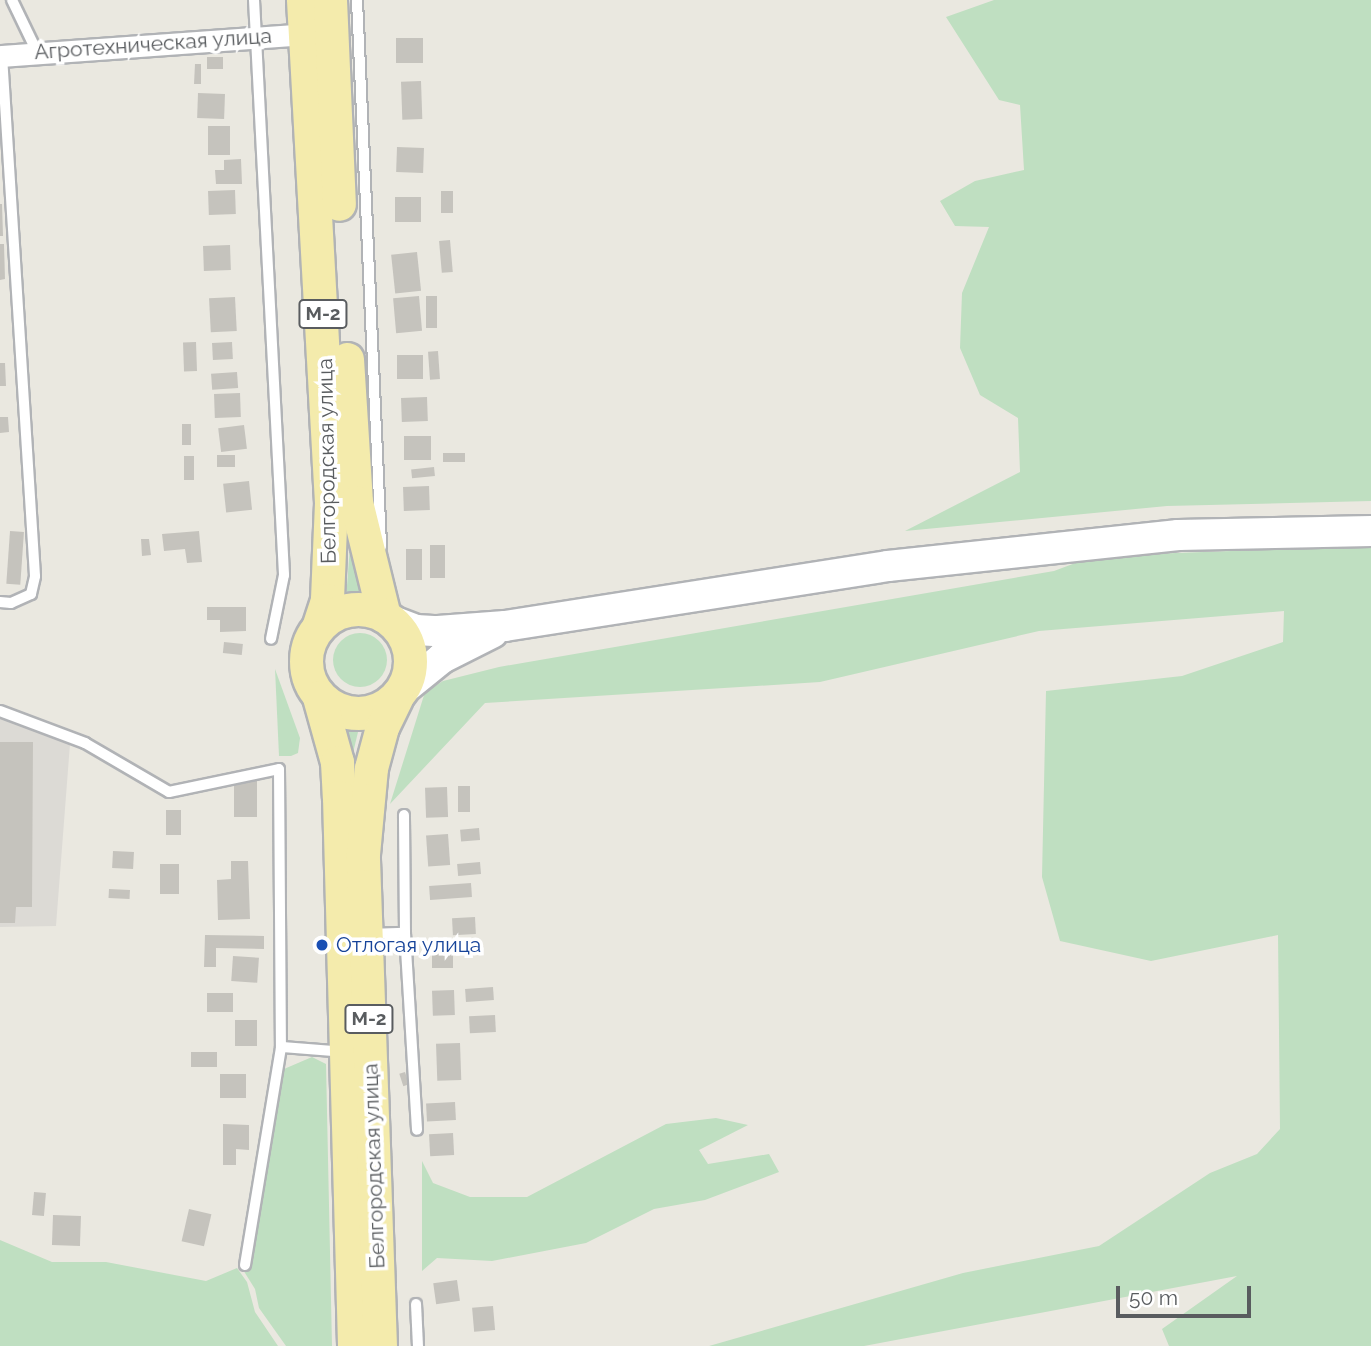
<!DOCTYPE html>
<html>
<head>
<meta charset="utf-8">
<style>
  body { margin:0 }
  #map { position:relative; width:1371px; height:1346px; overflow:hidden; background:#eae8e0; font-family:Raleway,sans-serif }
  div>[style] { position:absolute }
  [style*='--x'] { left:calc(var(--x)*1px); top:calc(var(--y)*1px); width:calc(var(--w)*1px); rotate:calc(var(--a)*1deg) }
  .industrial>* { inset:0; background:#dcdad5 }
  .green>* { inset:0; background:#bfdfc1 }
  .round { border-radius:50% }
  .building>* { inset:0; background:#c5c3bd; transform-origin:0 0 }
  .roads { filter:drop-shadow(2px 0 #b1b3b6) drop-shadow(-2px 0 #b1b3b6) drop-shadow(0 2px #b1b3b6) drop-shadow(0 -2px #b1b3b6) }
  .service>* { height:10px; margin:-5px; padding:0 5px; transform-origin:5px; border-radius:5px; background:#fff }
  .minor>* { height:21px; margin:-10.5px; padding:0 10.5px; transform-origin:10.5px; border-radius:10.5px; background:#fff }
  .secondary>* { height:30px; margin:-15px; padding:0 15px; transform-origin:15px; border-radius:15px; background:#fff }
  .primary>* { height:33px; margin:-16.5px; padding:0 16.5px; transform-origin:16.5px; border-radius:16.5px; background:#f4ebac }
  .primary>.ring { margin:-16.5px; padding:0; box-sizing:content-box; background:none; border:33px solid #f4ebac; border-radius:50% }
  .dots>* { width:19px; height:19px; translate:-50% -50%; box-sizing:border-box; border:4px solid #fff; border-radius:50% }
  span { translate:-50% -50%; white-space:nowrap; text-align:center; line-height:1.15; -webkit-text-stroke:7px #fff; paint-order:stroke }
  .shield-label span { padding:2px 5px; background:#fff; border:2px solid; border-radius:5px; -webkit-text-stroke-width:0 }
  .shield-label { font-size:19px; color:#595c5f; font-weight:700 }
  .street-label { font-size:21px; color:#595c5f }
  .transit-label { font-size:21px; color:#164399 }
  .left { translate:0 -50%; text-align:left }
  .scale { position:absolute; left:1116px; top:1286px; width:135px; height:32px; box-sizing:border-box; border:4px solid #595c5f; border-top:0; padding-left:9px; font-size:21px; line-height:24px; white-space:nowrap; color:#595c5f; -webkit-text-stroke:5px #fff; paint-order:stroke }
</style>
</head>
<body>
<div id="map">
  <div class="industrial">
    <i style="clip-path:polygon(0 718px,70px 744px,56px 926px,0 927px)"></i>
  </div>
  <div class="green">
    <i style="clip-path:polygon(994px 0,1371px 0,1371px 501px,1167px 506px,905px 531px,1020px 472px,1018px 418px,980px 395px,960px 348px,962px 293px,989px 227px,955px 226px,940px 201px,975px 181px,1024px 170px,1020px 105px,999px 100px,946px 17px)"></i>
    <i style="clip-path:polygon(350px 546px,363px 596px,346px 599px)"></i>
    <i style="clip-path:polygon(1371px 546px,1371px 1346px,1169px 1346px,1162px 1329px,1237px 1276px,864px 1346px,709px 1346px,963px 1273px,1099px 1246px,1210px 1173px,1257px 1154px,1280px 1129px,1278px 935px,1151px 961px,1060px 941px,1042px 877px,1046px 691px,1182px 676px,1283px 642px,1284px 611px,1039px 631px,820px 682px,485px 703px,390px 804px,425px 692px,443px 681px,499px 667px,1054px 571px,1094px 556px)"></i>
    <i class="round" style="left:333px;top:633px;width:54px;height:54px"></i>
    <i style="clip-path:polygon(275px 669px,300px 738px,298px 753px,291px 756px,279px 756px)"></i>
    <i style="clip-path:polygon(359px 728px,347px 778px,340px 730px)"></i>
    <i style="clip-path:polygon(312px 1057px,326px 1064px,332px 1346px,286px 1346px,259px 1308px,255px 1289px,240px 1265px,253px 1226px,284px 1069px)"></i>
    <i style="clip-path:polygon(716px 1118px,748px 1125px,699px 1150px,708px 1164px,769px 1154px,779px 1172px,705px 1200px,654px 1209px,586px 1243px,492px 1261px,437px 1258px,422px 1271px,422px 1161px,433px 1183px,470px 1197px,527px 1197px,666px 1124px)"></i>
    <i style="clip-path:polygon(0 1240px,52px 1262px,106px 1262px,206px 1281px,237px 1268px,247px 1282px,255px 1312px,278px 1346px,0 1346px)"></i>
  </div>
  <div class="building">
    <i style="left:423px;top:38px;width:25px;height:27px;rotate:90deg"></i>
    <i style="left:207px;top:57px;width:16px;height:12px"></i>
    <i style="clip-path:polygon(195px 64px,201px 64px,201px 84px,194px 84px)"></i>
    <i style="left:421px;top:81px;width:38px;height:20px;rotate:88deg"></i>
    <i style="left:198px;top:93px;width:27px;height:25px;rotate:2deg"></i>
    <i style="left:208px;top:126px;width:22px;height:29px"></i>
    <i style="left:397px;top:147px;width:27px;height:25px;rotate:2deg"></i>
    <i style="clip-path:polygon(241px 159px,242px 184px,216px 184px,215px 170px,224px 170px,224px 160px)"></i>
    <i style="left:235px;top:190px;width:24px;height:27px;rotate:88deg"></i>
    <i style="left:441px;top:191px;width:12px;height:22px"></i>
    <i style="left:395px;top:197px;width:26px;height:25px"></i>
    <i style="clip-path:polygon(0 204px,2px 204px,3px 236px,0 236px)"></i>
    <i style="left:450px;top:240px;width:32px;height:11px;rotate:85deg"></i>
    <i style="clip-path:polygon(0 244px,4px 244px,5px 279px,0 280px)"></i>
    <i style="left:230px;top:245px;width:25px;height:27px;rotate:88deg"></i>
    <i style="left:417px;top:252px;width:39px;height:26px;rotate:84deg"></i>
    <i style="left:419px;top:296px;width:35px;height:26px;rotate:85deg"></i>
    <i style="left:426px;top:296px;width:11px;height:32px"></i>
    <i style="left:235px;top:297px;width:34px;height:26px;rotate:87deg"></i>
    <i style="left:196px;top:342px;width:29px;height:13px;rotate:88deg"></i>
    <i style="left:232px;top:342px;width:17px;height:20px;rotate:87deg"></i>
    <i style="left:438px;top:351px;width:28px;height:10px;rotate:86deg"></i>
    <i style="left:397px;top:355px;width:26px;height:24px"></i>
    <i style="clip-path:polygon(0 363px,5px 363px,6px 386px,0 386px)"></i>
    <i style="left:237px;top:372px;width:16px;height:26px;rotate:86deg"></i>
    <i style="left:240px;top:393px;width:24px;height:26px;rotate:88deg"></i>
    <i style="left:427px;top:397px;width:24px;height:26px;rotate:88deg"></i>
    <i style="clip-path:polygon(0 417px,8px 417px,9px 432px,0 433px)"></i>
    <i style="left:182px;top:424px;width:9px;height:21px"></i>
    <i style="left:244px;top:425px;width:24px;height:26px;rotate:83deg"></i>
    <i style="left:431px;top:436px;width:24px;height:27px;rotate:90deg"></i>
    <i style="left:465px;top:453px;width:9px;height:22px;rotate:90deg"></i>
    <i style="left:235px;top:455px;width:12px;height:18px;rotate:90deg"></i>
    <i style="left:184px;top:456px;width:10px;height:24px"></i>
    <i style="left:434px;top:467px;width:9px;height:23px;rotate:84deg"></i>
    <i style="left:249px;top:481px;width:29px;height:26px;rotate:84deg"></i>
    <i style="left:429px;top:486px;width:24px;height:26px;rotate:88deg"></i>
    <i style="left:10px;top:531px;width:14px;height:53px;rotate:4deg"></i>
    <i style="clip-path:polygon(199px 531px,202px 562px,187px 563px,185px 549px,164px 551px,162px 534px)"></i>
    <i style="clip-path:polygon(141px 539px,149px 539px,151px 555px,142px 556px)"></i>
    <i style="left:430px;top:545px;width:15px;height:33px"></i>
    <i style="left:406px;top:549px;width:16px;height:31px"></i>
    <i style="clip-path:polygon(207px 607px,246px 607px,246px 631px,220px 632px,220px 620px,207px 620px)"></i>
    <i style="left:224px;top:642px;width:19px;height:11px;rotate:6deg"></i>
    <i style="clip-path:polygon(0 742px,33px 742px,32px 907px,16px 907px,15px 923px,0 923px)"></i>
    <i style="left:234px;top:781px;width:23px;height:36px"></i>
    <i style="left:458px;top:786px;width:12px;height:26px"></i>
    <i style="left:447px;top:787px;width:30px;height:22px;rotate:88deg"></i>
    <i style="left:166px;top:810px;width:15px;height:25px"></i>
    <i style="left:479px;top:828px;width:12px;height:19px;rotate:85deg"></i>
    <i style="left:448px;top:834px;width:31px;height:22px;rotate:86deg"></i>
    <i style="left:113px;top:851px;width:21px;height:17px;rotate:3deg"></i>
    <i style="clip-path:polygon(231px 861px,248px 861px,250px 919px,218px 920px,217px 880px,231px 879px)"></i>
    <i style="left:480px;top:862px;width:12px;height:23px;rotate:85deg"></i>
    <i style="left:160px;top:864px;width:19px;height:30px"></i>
    <i style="left:471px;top:883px;width:14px;height:42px;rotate:86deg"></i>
    <i style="left:109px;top:889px;width:21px;height:9px;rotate:3deg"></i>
    <i style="left:475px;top:917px;width:17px;height:23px;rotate:87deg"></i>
    <i style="clip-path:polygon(205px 935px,264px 936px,264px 949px,216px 948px,216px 967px,204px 967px)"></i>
    <i style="left:432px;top:941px;width:21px;height:27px"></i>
    <i style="left:233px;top:956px;width:26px;height:25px;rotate:4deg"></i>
    <i style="left:493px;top:987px;width:13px;height:28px;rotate:86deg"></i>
    <i style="left:454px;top:990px;width:25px;height:22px;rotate:88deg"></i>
    <i style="left:207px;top:993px;width:26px;height:19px"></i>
    <i style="left:495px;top:1015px;width:17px;height:26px;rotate:87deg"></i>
    <i style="left:235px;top:1020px;width:22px;height:26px"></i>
    <i style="left:460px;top:1043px;width:37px;height:24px;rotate:88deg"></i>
    <i style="left:191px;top:1052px;width:26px;height:15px"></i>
    <i style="left:405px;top:1072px;width:13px;height:6px;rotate:72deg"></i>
    <i style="left:220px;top:1074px;width:26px;height:24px"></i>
    <i style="left:455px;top:1102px;width:18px;height:29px;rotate:87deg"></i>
    <i style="clip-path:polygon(223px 1124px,249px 1125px,249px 1150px,236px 1149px,236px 1165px,223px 1165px)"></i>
    <i style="left:453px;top:1133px;width:22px;height:24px;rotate:87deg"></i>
    <i style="left:34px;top:1192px;width:12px;height:23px;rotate:5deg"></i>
    <i style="left:189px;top:1209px;width:23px;height:33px;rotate:13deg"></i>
    <i style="left:53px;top:1215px;width:28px;height:30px;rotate:2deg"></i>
    <i style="left:457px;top:1280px;width:21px;height:24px;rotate:82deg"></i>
    <i style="left:493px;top:1306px;width:24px;height:21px;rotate:85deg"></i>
  </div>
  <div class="roads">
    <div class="service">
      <i style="--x:12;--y:0;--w:58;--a:64.3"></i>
      <i style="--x:254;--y:0;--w:576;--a:87.01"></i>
      <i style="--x:284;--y:575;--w:65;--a:101.5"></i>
      <i style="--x:357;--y:0;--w:547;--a:87.48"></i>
      <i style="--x:0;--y:602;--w:11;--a:5"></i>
      <i style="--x:11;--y:603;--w:22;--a:-24"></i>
      <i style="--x:31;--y:594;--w:18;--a:-77"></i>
      <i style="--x:35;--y:576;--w:521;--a:-93.63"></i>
      <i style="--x:0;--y:711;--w:91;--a:20.6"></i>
      <i style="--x:85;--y:743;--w:97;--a:30.3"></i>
      <i style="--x:169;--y:792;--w:112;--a:-11.8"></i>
      <i style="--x:279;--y:769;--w:278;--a:89.6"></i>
      <i style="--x:405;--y:933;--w:197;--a:86.5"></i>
      <i style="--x:368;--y:934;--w:37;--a:-2"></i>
      <i style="--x:405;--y:933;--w:118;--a:-90.5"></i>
      <i style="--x:245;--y:1265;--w:221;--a:-80.6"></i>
      <i style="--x:281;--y:1047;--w:63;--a:4.5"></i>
      <i style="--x:416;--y:1304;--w:42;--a:87.3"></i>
    </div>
    <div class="minor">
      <i style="--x:0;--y:56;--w:306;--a:-4.1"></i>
    </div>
    <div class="secondary">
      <i style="--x:390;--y:620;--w:28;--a:21"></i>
      <i style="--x:416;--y:630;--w:22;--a:3"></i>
      <i style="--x:438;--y:631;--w:67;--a:-4.3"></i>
      <i style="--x:505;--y:626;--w:388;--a:-8.9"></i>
      <i style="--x:888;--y:566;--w:292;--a:-6.1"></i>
      <i style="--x:1178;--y:535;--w:193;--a:-1.2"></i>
      <i style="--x:404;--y:689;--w:49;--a:-39.2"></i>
      <i style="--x:442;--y:658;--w:56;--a:-26.6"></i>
    </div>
    <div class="primary">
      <i style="--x:303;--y:0;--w:504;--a:86.81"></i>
      <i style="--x:331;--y:503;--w:97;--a:92.4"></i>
      <i style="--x:327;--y:600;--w:28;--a:108"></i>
      <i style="--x:330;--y:0;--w:204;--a:87.5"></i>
      <i style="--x:347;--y:359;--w:143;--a:86.4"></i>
      <i style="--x:356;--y:502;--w:117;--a:76.2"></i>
      <i class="ring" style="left:306px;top:609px;width:71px;height:71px"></i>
      <i style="--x:319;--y:697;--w:67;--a:74.5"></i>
      <i style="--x:337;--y:762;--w:35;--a:87"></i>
      <i style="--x:339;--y:797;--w:549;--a:88.43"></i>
      <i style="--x:380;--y:1346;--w:492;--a:-92"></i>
      <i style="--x:363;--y:854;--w:86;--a:-84.7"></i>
      <i style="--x:371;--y:768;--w:42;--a:-75"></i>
      <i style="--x:382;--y:727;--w:32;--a:-64"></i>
    </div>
  </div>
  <div class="dots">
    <i style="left:322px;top:945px;background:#1a4fb4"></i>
  </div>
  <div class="shield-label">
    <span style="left:323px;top:314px">М-2</span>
    <span style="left:369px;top:1019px">М-2</span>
  </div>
  <div class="street-label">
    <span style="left:153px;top:44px;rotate:-4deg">Агротехническая улица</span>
    <span style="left:327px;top:461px;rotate:-91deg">Белгородская улица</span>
    <span style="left:374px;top:1166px;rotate:-92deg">Белгородская улица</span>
  </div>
  <div class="transit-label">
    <span class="left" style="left:336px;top:945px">Отлогая улица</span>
  </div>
  <div class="scale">50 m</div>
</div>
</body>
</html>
